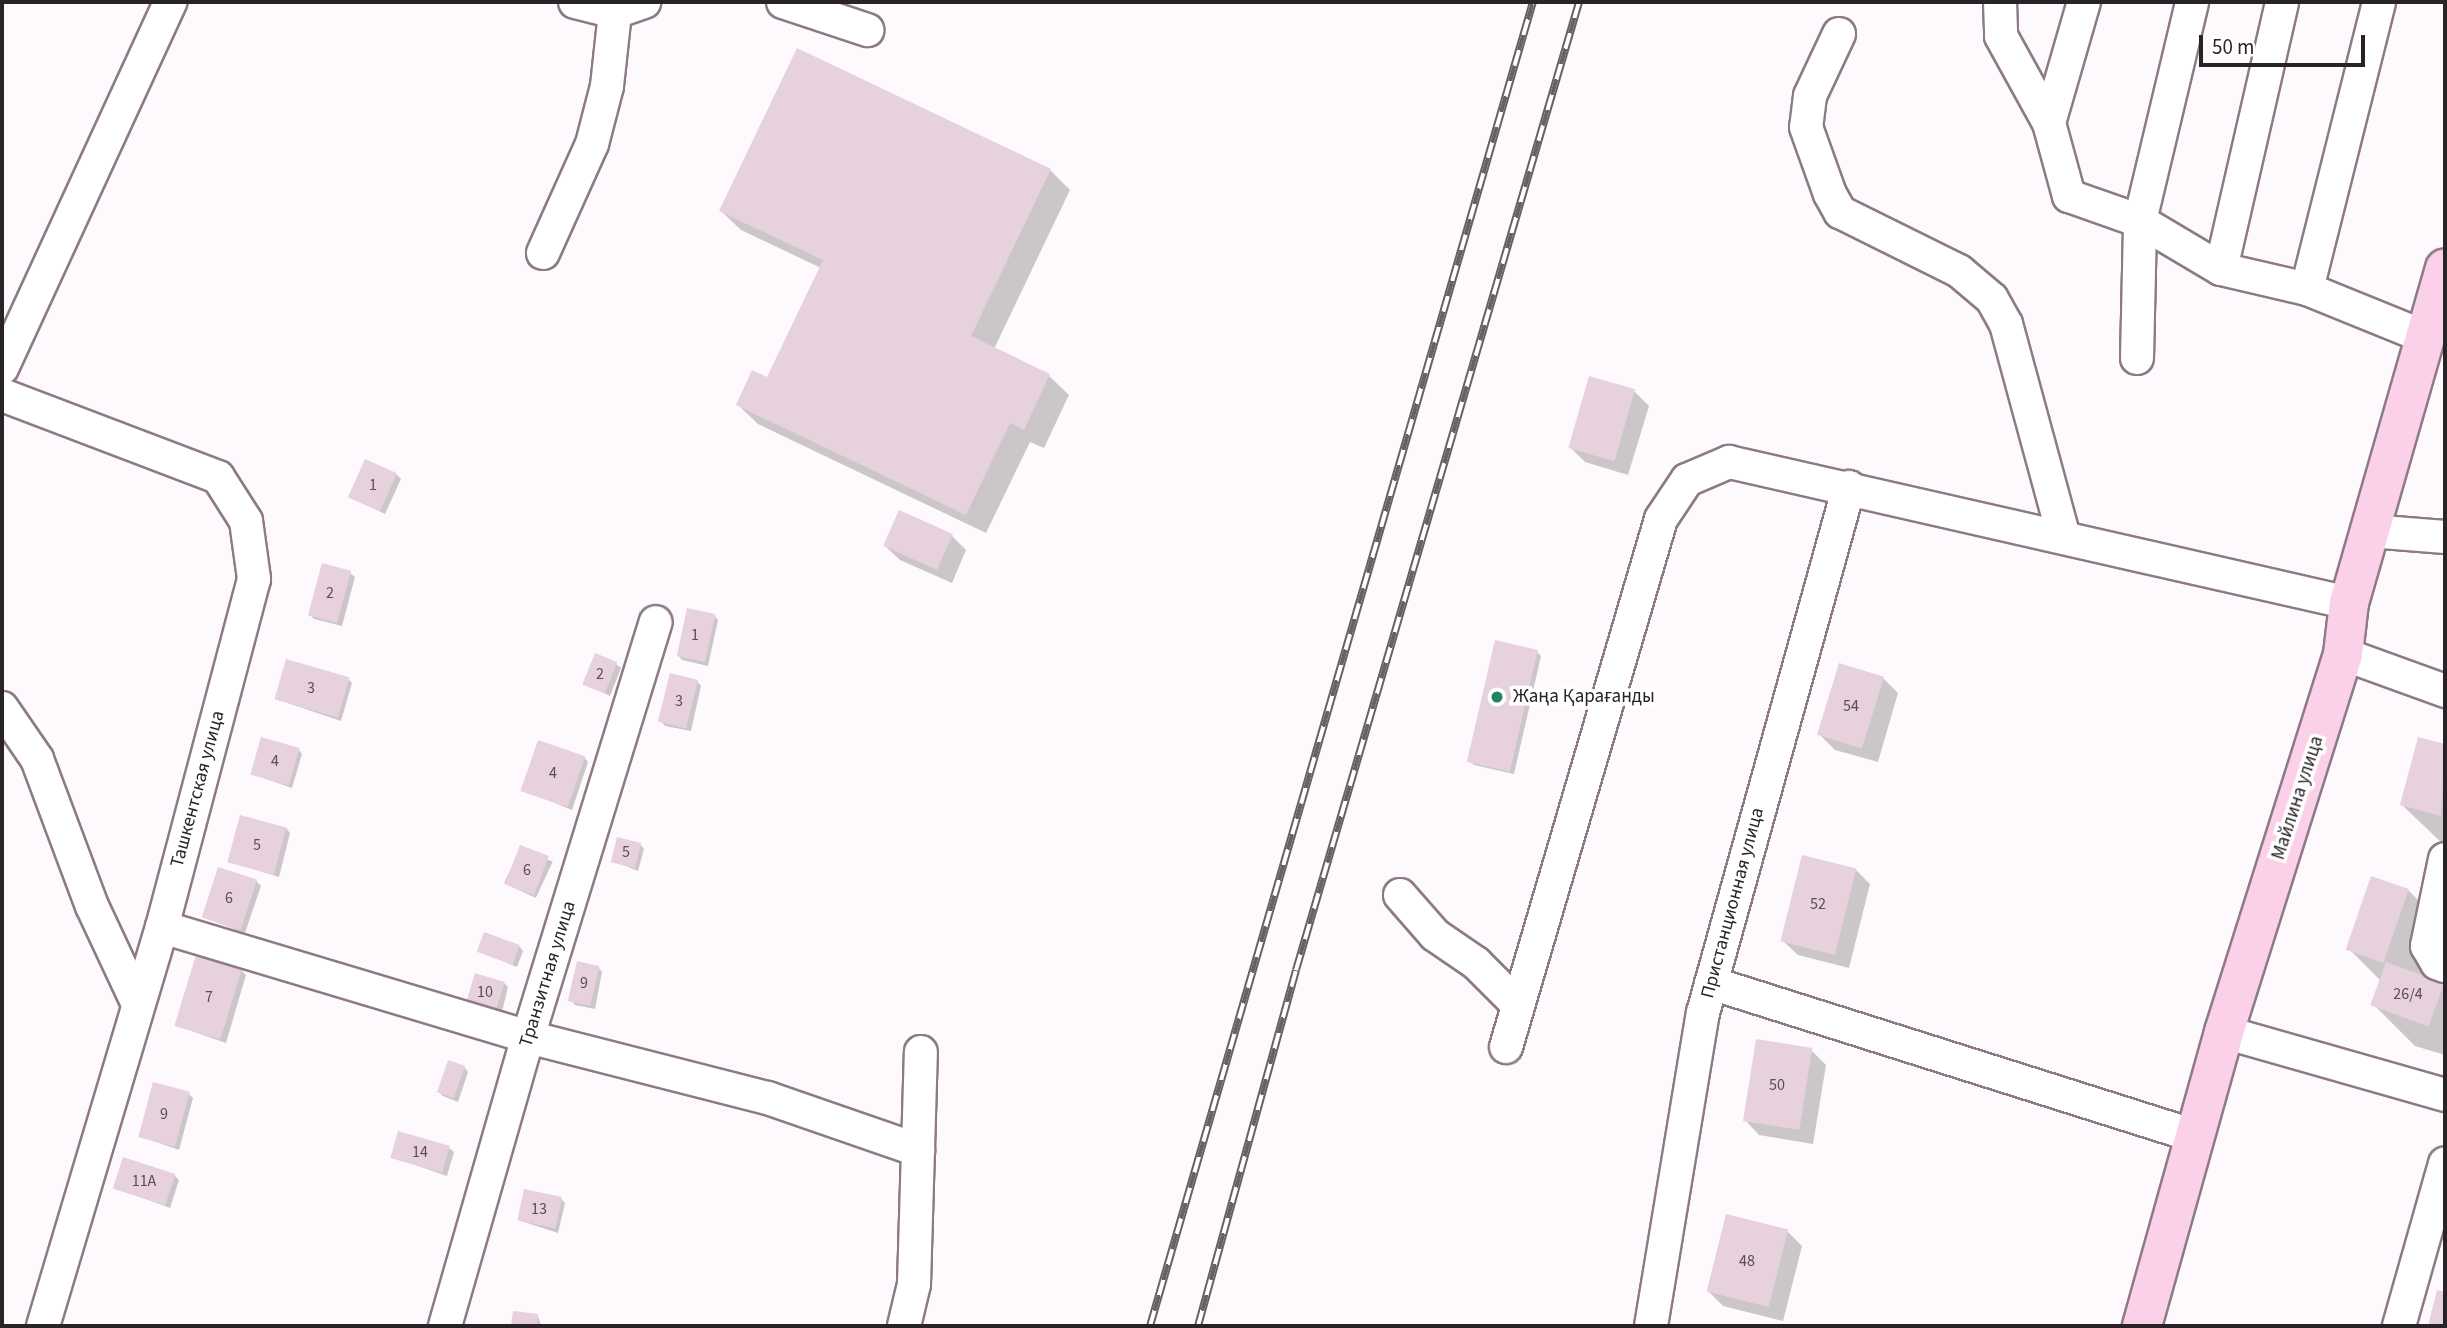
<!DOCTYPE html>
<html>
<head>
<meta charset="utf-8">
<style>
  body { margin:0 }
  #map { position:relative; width:2447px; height:1328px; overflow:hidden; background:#fef9fc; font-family:"Source Sans 3",sans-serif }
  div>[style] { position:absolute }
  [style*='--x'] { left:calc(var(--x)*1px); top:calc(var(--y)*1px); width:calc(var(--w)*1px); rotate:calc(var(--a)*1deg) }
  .shadow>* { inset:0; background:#0003; transform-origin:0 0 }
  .building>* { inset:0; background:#e6d1dc; transform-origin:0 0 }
  .roads { filter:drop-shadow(2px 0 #8d7a85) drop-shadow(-2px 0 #8d7a85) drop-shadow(0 2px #8d7a85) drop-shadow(0 -2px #8d7a85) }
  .minor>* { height:32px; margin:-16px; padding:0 16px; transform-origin:16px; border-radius:16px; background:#fff }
  .major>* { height:38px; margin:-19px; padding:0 19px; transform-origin:19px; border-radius:19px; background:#fad1e8 }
  .rail>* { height:8px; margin-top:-4px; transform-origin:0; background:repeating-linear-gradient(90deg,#fff 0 16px,#676064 0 32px); box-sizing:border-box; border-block:2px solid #676064 }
  .dots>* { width:19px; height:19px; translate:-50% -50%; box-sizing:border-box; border:4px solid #fff; border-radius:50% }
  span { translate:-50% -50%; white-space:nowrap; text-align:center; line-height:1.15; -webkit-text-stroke:7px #fff; paint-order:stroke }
  .number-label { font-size:16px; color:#584e54 }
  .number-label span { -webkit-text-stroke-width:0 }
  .poi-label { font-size:19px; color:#292226 }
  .left { translate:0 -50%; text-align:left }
  .street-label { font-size:19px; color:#292226 }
  .frame { position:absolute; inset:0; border:4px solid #292226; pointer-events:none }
  .scale { position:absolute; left:2199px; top:35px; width:166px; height:32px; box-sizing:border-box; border:4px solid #292226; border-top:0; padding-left:9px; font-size:21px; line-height:24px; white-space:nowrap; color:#292226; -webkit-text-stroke:5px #fff; paint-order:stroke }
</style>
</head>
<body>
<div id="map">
  <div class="shadow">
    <i style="clip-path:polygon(1050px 170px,1070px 190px,994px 349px,1049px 376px,1069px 395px,1044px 448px,1030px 442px,986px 533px,758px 424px,738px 405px,768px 380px,821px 268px,741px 230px,721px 211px)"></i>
    <i style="clip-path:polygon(1634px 391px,1649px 406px,1628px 475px,1585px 462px,1570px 447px)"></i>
    <i style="clip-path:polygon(396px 474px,401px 479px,385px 514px,351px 497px)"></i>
    <i style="clip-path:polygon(951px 535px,966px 550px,952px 583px,900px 560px,885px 546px)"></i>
    <i style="clip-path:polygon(350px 573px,355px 577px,342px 626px,314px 619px,310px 615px)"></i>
    <i style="clip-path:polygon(714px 615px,718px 620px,708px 666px,682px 660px,678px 655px)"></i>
    <i style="clip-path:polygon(1537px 652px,1541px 656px,1514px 774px,1474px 765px,1470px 761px)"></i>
    <i style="clip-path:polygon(616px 664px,621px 668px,610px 696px,585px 684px)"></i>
    <i style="clip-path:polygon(1883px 678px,1898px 693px,1878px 762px,1835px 750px,1820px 735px)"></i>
    <i style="clip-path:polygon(348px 679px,352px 683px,341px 721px,276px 699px)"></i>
    <i style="clip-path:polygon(697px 681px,701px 686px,691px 731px,665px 726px,661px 721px)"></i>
    <i style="clip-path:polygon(2419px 739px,2445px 746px,2445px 846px,2402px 805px)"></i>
    <i style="clip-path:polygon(298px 749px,302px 754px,292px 788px,252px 774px)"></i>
    <i style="clip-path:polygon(584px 757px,588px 762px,572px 810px,523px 790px)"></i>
    <i style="clip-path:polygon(286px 828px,290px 833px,279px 877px,230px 862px)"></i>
    <i style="clip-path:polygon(640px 844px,644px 849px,638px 871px,613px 861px)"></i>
    <i style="left:521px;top:847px;width:35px;height:40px;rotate:25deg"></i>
    <i style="clip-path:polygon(1855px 869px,1870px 884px,1849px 968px,1798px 955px,1783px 941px)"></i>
    <i style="clip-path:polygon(256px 881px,261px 886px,245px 933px,203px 917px)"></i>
    <i style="clip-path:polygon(2408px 890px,2445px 927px,2433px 981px,2445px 987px,2445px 1055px,2415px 1046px,2374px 1005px,2382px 982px,2349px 949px)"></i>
    <i style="clip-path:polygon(519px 946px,523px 951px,517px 967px,479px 951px)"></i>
    <i style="clip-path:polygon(598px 967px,602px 972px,595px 1009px,575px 1005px,571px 1000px)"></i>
    <i style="clip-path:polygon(241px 970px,246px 975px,226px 1043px,177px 1026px)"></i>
    <i style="clip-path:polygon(504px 983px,508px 987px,501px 1016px,472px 1007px)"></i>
    <i style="clip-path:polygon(1811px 1050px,1826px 1065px,1813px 1144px,1759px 1135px,1745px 1120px)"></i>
    <i style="clip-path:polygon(464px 1067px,468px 1072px,458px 1102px,443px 1096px,439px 1092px)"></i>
    <i style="clip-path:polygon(189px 1094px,193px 1098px,179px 1150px,139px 1136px)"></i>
    <i style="clip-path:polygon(449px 1148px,454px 1152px,447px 1176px,392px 1157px)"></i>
    <i style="clip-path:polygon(174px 1175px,179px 1180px,170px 1208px,116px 1188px)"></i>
    <i style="clip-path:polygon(561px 1199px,565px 1203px,558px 1233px,518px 1220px)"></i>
    <i style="clip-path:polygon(1787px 1231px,1802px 1246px,1783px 1321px,1723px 1306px,1708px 1291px)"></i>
    <i style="clip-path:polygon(515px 1313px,538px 1316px,541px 1326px,513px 1326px)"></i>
  </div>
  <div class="building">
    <i style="clip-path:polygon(797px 48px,1051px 169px,971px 336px,1050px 374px,1024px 430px,1010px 423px,966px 515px,736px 405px,752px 370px,767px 377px,823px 260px,719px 211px)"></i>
    <i style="left:1589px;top:376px;width:48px;height:75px;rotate:16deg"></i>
    <i style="left:365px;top:459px;width:35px;height:42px;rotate:24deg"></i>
    <i style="left:899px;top:510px;width:59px;height:39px;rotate:24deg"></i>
    <i style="left:322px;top:563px;width:30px;height:54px;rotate:15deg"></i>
    <i style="left:687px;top:608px;width:29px;height:49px;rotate:12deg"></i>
    <i style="left:1495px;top:640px;width:44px;height:125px;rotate:13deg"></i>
    <i style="left:595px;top:653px;width:24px;height:34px;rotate:22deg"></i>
    <i style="left:286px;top:659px;width:66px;height:42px;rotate:16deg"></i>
    <i style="left:1839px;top:663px;width:47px;height:75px;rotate:17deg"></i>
    <i style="left:670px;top:673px;width:29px;height:50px;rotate:14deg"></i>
    <i style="left:261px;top:737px;width:40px;height:39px;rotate:16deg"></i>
    <i style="clip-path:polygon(2418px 737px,2445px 744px,2441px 816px,2400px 805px)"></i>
    <i style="left:538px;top:740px;width:50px;height:54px;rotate:19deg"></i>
    <i style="left:240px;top:815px;width:48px;height:49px;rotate:15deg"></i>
    <i style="left:617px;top:837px;width:25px;height:26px;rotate:14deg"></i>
    <i style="left:520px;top:845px;width:31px;height:42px;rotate:21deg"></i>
    <i style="left:1802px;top:855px;width:56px;height:89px;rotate:14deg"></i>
    <i style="left:218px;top:867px;width:41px;height:53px;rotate:18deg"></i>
    <i style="left:2371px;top:876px;width:40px;height:78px;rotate:19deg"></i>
    <i style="left:484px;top:932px;width:38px;height:21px;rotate:20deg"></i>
    <i style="left:196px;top:955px;width:48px;height:74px;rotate:17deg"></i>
    <i style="left:577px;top:961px;width:23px;height:41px;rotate:13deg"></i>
    <i style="left:2386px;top:962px;width:62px;height:46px;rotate:20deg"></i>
    <i style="left:475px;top:973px;width:31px;height:31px;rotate:17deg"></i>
    <i style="left:1756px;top:1039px;width:57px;height:83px;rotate:9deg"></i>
    <i style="left:448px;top:1060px;width:18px;height:34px;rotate:19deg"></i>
    <i style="left:153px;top:1082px;width:38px;height:57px;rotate:15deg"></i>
    <i style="left:398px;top:1131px;width:54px;height:28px;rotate:16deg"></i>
    <i style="left:123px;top:1157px;width:55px;height:33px;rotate:18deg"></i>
    <i style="left:524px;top:1189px;width:39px;height:32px;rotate:12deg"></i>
    <i style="left:1726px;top:1214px;width:64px;height:80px;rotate:14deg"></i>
    <i style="clip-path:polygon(2437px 1290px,2445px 1292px,2445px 1326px,2428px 1326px)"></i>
    <i style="clip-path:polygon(513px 1311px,538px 1314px,537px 1326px,511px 1326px)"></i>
  </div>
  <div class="roads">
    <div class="minor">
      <i style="--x:575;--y:2;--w:41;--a:14"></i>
      <i style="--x:615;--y:12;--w:31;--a:-19"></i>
      <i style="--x:783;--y:2;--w:89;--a:18.4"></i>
      <i style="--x:2000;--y:2;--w:34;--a:88"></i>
      <i style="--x:2001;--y:36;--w:99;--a:61.1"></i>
      <i style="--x:2049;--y:123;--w:76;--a:74.7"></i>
      <i style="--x:2069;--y:196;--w:75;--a:19.4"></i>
      <i style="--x:2140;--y:221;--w:94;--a:30.7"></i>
      <i style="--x:2221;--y:269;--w:88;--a:13.1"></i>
      <i style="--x:2307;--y:289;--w:127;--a:22.1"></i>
      <i style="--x:1839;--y:34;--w:68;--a:115.1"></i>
      <i style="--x:1810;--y:96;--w:31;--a:97"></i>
      <i style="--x:1806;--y:127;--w:71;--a:70.3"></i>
      <i style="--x:1830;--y:194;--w:21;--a:61"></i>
      <i style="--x:1840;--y:212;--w:133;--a:26.4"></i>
      <i style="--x:1959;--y:271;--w:43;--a:40.3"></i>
      <i style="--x:1992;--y:299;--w:29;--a:61"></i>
      <i style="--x:2006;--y:324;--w:221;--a:74.8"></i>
      <i style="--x:2049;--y:123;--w:126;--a:-73.9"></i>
      <i style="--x:543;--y:253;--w:120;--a:-65.8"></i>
      <i style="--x:592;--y:144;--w:60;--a:-75.5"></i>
      <i style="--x:607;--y:86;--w:74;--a:-83.8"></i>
      <i style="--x:2221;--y:269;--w:274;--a:-77.1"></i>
      <i style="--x:2307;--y:289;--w:296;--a:-75.9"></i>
      <i style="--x:2137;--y:358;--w:137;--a:-88.7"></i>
      <i style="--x:2140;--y:221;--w:225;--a:-76.6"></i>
      <i style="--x:2;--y:368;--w:403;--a:-65.3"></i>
      <i style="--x:2;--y:395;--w:231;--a:20.8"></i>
      <i style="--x:218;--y:477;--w:52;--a:57.5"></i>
      <i style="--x:246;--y:521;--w:59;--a:82.1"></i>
      <i style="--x:254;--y:579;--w:360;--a:104.8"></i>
      <i style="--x:162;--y:927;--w:416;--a:106.6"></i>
      <i style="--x:2370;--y:531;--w:75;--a:4.6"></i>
      <i style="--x:2343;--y:654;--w:109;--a:19.9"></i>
      <i style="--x:2;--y:708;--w:62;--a:55.5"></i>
      <i style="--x:37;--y:759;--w:157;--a:69.5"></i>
      <i style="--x:92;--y:906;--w:106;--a:64.9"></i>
      <i style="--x:2445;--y:859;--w:89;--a:101.7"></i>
      <i style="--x:2427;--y:946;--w:20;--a:60"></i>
      <i style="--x:2437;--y:963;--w:9;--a:21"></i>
      <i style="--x:1400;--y:895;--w:53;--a:48.8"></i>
      <i style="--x:1435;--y:935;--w:50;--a:34.3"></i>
      <i style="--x:1476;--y:963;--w:59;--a:45"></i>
      <i style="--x:162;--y:927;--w:382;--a:16.7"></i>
      <i style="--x:528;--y:1037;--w:248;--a:14.3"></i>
      <i style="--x:768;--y:1098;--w:159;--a:19.1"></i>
      <i style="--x:1711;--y:983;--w:508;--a:17.54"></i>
      <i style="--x:2224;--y:1032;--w:230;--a:15.9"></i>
      <i style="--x:1506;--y:1047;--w:550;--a:-73.64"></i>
      <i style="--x:1661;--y:519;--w:47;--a:-56.3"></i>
      <i style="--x:1687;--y:480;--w:46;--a:-23.2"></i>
      <i style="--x:1729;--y:462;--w:636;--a:12.81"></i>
      <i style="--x:445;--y:1326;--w:301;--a:-74"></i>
      <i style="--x:528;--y:1037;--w:434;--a:-72.9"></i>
      <i style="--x:904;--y:1326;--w:43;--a:-76.6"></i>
      <i style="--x:914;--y:1284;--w:232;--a:-88.3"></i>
      <i style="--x:1651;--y:1326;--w:317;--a:-80.6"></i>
      <i style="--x:1703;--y:1013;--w:546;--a:-74.49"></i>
      <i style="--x:2399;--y:1326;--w:169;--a:-74.2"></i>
    </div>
    <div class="major">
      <i style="--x:2142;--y:1326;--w:305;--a:-74.4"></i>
      <i style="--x:2224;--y:1032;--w:396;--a:-72.5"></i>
      <i style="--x:2343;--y:654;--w:51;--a:-83.3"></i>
      <i style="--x:2349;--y:603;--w:348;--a:-74"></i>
    </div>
  </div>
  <div class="rail">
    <i style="--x:1150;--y:1326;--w:1378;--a:-73.87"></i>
    <i style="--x:1198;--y:1326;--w:369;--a:-74.6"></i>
    <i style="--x:1296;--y:970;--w:1009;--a:-73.7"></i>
  </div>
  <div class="dots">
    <i style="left:1497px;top:697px;background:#1d8560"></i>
  </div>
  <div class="number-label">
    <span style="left:373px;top:485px">1</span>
    <span style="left:330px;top:593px">2</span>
    <span style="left:695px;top:635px">1</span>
    <span style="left:600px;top:674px">2</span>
    <span style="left:311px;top:688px">3</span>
    <span style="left:679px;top:701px">3</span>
    <span style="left:1851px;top:706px">54</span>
    <span style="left:275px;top:761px">4</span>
    <span style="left:553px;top:773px">4</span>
    <span style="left:257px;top:845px">5</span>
    <span style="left:626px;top:852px">5</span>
    <span style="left:527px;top:870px">6</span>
    <span style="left:229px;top:898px">6</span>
    <span style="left:1818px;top:904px">52</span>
    <span style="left:584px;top:983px">9</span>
    <span style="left:485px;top:992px">10</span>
    <span style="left:2408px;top:994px">26/4</span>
    <span style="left:209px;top:997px">7</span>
    <span style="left:1777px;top:1085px">50</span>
    <span style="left:164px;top:1114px">9</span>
    <span style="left:420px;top:1152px">14</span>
    <span style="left:144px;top:1181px">11А</span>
    <span style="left:539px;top:1209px">13</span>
    <span style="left:1747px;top:1261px">48</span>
  </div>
  <div class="poi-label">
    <span class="left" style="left:1513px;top:697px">Жаңа Қарағанды</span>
  </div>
  <div class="street-label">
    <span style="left:198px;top:789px;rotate:-75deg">Ташкентская улица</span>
    <span style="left:2298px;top:798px;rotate:-72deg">Майлина улица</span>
    <span style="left:1733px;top:903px;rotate:-75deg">Пристанционная улица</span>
    <span style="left:548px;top:974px;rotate:-73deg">Транзитная улица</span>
  </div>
  <div class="frame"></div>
  <div class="scale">50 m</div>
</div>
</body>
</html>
